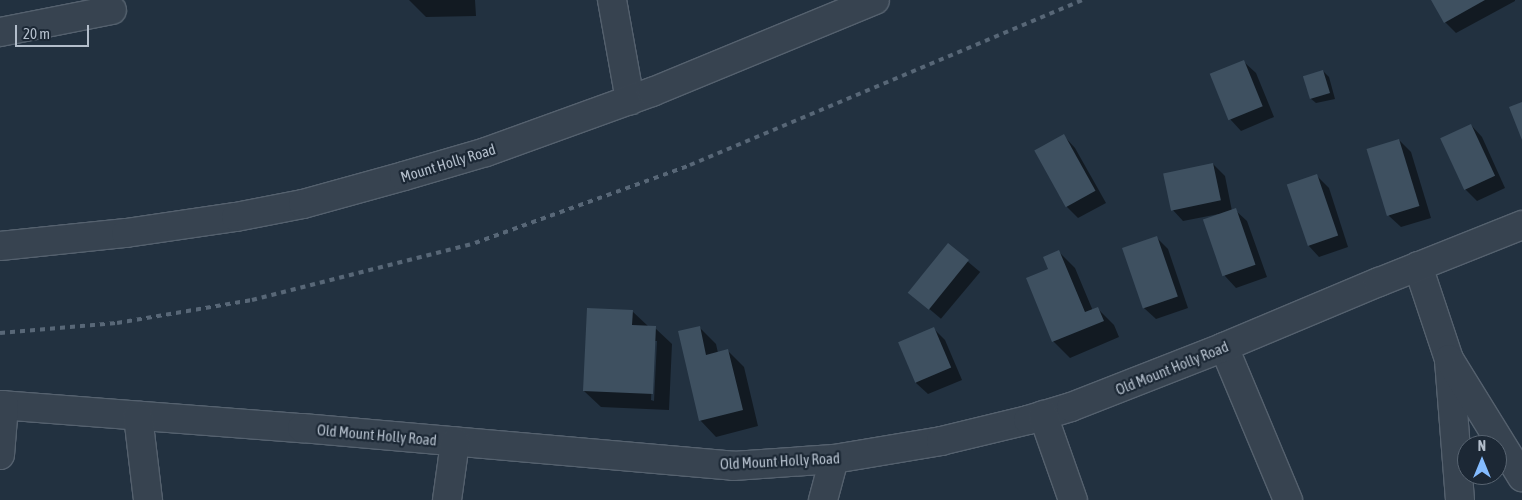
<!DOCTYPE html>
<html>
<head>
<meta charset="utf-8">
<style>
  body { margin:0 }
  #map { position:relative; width:1522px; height:500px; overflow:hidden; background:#223140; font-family:"Asap Condensed",sans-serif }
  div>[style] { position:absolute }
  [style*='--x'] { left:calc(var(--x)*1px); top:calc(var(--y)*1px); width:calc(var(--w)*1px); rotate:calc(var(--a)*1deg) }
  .shadow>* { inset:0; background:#0007; transform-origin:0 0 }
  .building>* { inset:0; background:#3e5060; transform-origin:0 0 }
  .roads { filter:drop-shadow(1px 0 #55616e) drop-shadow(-1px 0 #55616e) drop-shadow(0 1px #55616e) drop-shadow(0 -1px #55616e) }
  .minor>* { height:28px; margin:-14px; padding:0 14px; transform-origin:14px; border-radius:14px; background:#374350 }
  .rail>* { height:4px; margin-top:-2px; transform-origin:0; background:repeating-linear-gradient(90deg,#586777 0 5px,transparent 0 10px) }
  span { translate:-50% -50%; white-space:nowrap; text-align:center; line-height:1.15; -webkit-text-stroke:4.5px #1c2835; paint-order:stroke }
  .street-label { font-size:15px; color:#b3becb }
  .north { position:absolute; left:1457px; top:435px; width:50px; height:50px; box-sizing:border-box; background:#1c2835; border:1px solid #586471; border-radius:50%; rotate:0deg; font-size:14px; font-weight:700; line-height:20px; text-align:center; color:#b3becb }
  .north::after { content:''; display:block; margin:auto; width:18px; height:22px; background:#84bcff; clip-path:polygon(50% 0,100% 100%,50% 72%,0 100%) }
  .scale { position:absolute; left:15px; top:25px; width:74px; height:22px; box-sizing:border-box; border:2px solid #b3becb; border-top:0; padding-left:6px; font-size:15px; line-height:18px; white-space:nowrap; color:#b3becb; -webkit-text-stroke:4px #1c2835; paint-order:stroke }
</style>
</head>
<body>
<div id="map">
  <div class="shadow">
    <i style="clip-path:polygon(409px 0,475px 0,476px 16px,426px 17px)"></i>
    <i style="clip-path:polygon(1432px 0,1515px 0,1515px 1px,1456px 33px,1445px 22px)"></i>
    <i style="clip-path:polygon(1244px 62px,1256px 73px,1274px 117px,1241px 131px,1230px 119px)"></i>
    <i style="clip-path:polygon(1323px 71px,1329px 77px,1335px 99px,1316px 103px,1310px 98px,1305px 76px)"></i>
    <i style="clip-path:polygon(1471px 125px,1482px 137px,1505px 188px,1477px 201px,1465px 189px)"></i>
    <i style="clip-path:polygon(1064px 136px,1075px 148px,1106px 203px,1078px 218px,1066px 206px)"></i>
    <i style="clip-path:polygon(1399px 140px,1411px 152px,1431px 218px,1401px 227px,1389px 216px)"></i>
    <i style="clip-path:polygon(1213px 164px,1225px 176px,1232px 211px,1235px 210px,1247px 221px,1267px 277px,1236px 288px,1225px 276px,1219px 214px,1183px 221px,1172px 209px)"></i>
    <i style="clip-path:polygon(1317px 176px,1329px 188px,1348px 247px,1319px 257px,1308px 245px)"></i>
    <i style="clip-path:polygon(1156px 237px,1168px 249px,1188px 308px,1156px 319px,1144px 308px,1124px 249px)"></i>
    <i style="left:948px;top:245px;width:42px;height:61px;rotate:40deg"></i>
    <i style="clip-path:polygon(1059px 252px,1075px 268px,1093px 311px,1098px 309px,1114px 325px,1119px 337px,1070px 358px,1053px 341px)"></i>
    <i style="clip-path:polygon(evenodd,632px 311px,649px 327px,655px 328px,672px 344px,669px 410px,601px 407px,584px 391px,632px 311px,654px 341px,657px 341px,654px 401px,651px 400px,654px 341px)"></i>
    <i style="clip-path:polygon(699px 327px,716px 344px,718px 353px,728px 351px,744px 367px,758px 426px,716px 437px,700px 420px)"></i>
    <i style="clip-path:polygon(934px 329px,945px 340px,962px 380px,928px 394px,916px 383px)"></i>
  </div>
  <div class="building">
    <i style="clip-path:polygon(1431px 0,1485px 0,1444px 23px)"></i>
    <i style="left:1244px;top:60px;width:50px;height:37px;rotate:68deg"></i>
    <i style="left:1323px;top:70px;width:24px;height:21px;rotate:73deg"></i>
    <i style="clip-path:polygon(1522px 102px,1522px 140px,1509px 107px)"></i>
    <i style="left:1471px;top:124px;width:57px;height:34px;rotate:65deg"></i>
    <i style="left:1064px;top:134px;width:65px;height:34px;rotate:61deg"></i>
    <i style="left:1399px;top:139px;width:70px;height:34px;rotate:73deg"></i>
    <i style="left:1213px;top:163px;width:38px;height:51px;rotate:78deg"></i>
    <i style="left:1317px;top:174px;width:65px;height:32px;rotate:71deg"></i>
    <i style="left:1236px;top:208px;width:60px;height:35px;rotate:71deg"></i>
    <i style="left:1157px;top:236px;width:64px;height:37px;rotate:71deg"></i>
    <i style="left:948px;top:243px;width:27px;height:64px;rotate:39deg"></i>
    <i style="clip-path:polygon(1059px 250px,1085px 312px,1098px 307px,1104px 321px,1052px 342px,1026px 278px,1048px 269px,1043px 257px)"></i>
    <i style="clip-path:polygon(587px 308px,633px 310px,632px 325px,656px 326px,653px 394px,583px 391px)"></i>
    <i style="clip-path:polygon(700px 326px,706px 355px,728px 349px,743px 410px,699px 421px,678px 331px)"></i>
    <i style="left:934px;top:327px;width:44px;height:39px;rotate:67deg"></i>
  </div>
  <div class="roads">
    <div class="minor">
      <i style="--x:612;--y:0;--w:102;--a:79.8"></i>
      <i style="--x:0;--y:32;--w:114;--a:-11.1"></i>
      <i style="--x:0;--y:246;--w:127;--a:-5.9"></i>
      <i style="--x:126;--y:233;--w:111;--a:-8.3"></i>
      <i style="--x:236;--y:217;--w:68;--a:-11"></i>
      <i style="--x:303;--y:204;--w:105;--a:-15.5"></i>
      <i style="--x:404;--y:176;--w:85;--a:-16.3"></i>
      <i style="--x:486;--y:152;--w:177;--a:-19.9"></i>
      <i style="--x:652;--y:92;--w:241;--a:-22.4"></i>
      <i style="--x:1418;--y:266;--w:98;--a:71.6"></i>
      <i style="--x:1224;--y:347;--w:166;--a:67.3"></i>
      <i style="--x:0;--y:405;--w:303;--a:4.4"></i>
      <i style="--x:302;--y:428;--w:433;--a:5"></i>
      <i style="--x:733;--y:466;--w:101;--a:-4"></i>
      <i style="--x:834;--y:459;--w:109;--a:-9.5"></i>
      <i style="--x:941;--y:441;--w:89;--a:-13.6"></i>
      <i style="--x:1028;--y:420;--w:45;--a:-16.8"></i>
      <i style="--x:1071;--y:407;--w:164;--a:-21.4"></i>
      <i style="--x:1224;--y:347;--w:168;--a:-22.8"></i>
      <i style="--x:1379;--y:282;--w:154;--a:-21.7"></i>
      <i style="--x:1043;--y:415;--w:90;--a:70.6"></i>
      <i style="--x:138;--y:416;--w:85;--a:83.2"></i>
      <i style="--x:0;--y:455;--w:50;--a:-85.4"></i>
      <i style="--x:447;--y:500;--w:59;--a:-82.1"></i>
      <i style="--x:823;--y:500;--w:42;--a:-75"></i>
      <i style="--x:1460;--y:500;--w:141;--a:-94.5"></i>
      <i style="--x:1449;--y:359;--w:139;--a:58.3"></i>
    </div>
  </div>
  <div class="rail">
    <i style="--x:0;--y:333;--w:117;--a:-4.9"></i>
    <i style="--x:117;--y:323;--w:137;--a:-9.7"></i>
    <i style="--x:252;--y:300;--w:230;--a:-14.3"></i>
    <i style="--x:475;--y:243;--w:229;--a:-19.9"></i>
    <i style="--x:690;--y:165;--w:426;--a:-22.8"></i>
  </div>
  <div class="street-label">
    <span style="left:448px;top:163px;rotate:-17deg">Mount Holly Road</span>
    <span style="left:1172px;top:368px;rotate:-22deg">Old Mount Holly Road</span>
    <span style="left:377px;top:435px;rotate:5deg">Old Mount Holly Road</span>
    <span style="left:780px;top:461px;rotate:-3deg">Old Mount Holly Road</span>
  </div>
  <div class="north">N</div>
  <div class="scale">20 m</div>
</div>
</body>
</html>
